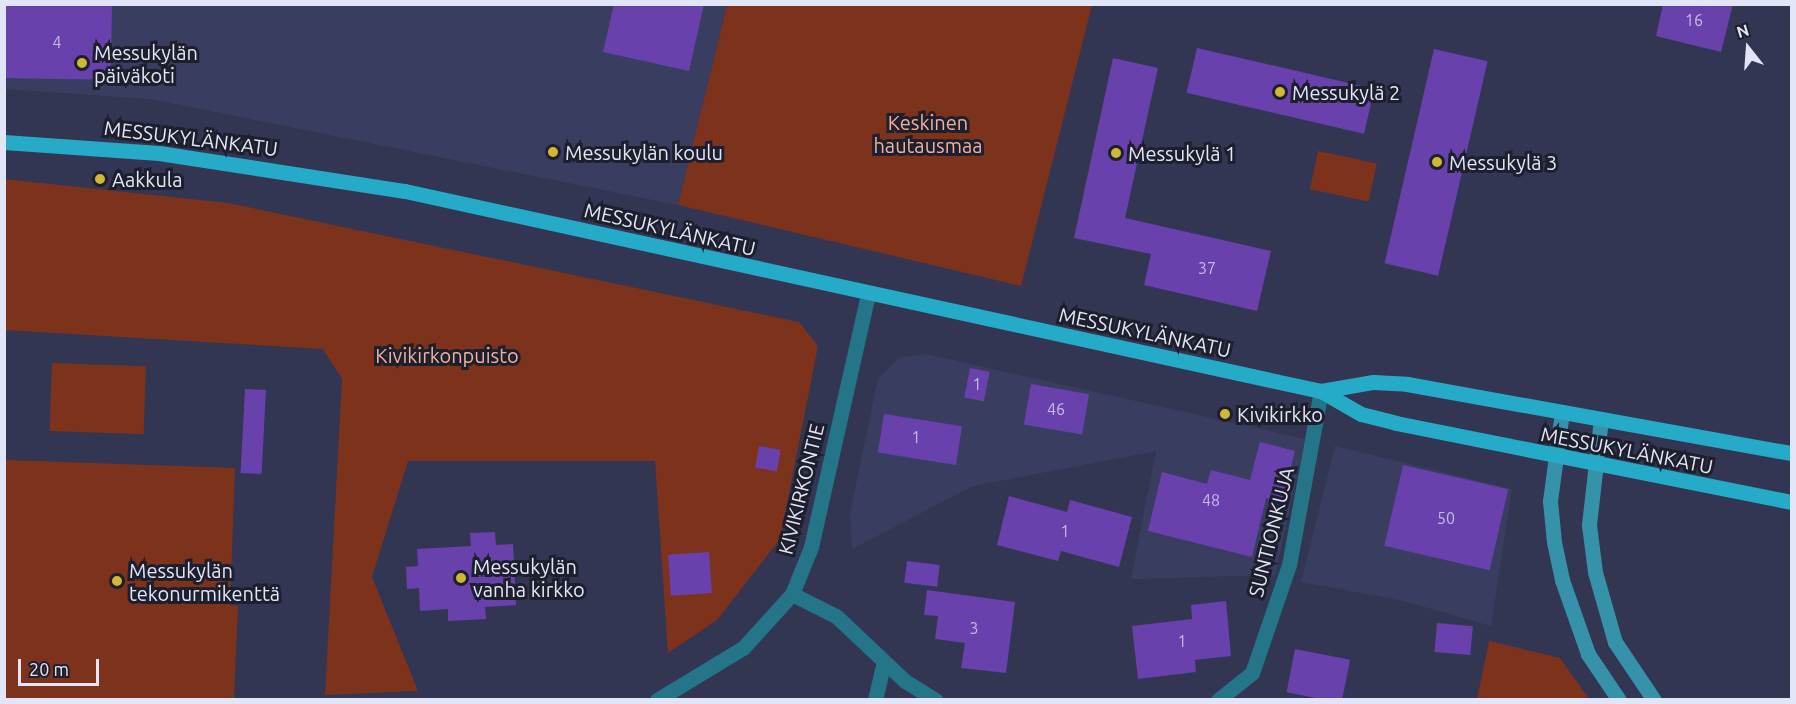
<!DOCTYPE html>
<html>
<head>
<meta charset="utf-8">
<style>
  body { margin:0 }
  #map { position:relative; width:1796px; height:704px; overflow:hidden; background:#323653; font-family:Ubuntu,sans-serif }
  div>[style] { position:absolute }
  [style*='--x'] { left:calc(var(--x)*1px); top:calc(var(--y)*1px); width:calc(var(--w)*1px); rotate:calc(var(--a)*1deg) }
  .built>* { inset:0; background:#393e61 }
  .green>* { inset:0; background:#7d321c; transform-origin:0 0 }
  .building>* { inset:0; background:#6941ad; transform-origin:0 0 }
  .street>* { height:15px; margin:-7.5px; padding:0 7.5px; transform-origin:7.5px; border-radius:7.5px; background:#247588 }
  .secondary>* { height:15px; margin:-7.5px; padding:0 7.5px; transform-origin:7.5px; border-radius:7.5px; background:#3692a9 }
  .primary>* { height:15px; margin:-7.5px; padding:0 7.5px; transform-origin:7.5px; border-radius:7.5px; background:#25aac7 }
  .dots>* { width:16px; height:16px; translate:-50% -50%; box-sizing:border-box; border:3px solid #1d1f2c; border-radius:50% }
  span { translate:-50% -50%; white-space:nowrap; text-align:center; line-height:1.15; -webkit-text-stroke:6px #1d1f2c; paint-order:stroke }
  .number-label { font-size:16px; color:#c4bce5 }
  .number-label span { -webkit-text-stroke-width:0 }
  .poi-label { font-size:20px; color:#e2e5f8 }
  .left { translate:0 -50%; text-align:left }
  .park-label { font-size:20px; color:#efb19f }
  .street-label { font-size:20px; color:#e2e5f8 }
  .frame { position:absolute; inset:0; border:6px solid #e2e5f8; pointer-events:none }
  .north { position:absolute; left:1718px; top:18px; width:60px; height:60px; -webkit-text-stroke:4px #1d1f2c; paint-order:stroke; rotate:343deg; font-size:16px; font-weight:700; line-height:24px; text-align:center; color:#e2e5f8 }
  .north::after { content:''; display:block; margin:auto; width:21px; height:27px; background:#e2e5f8; clip-path:polygon(50% 0,100% 100%,50% 72%,0 100%) }
  .scale { position:absolute; left:18px; top:659px; width:81px; height:27px; box-sizing:border-box; border:3px solid #e2e5f8; border-top:0; padding-left:8px; font-size:18px; line-height:21px; white-space:nowrap; color:#e2e5f8; -webkit-text-stroke:4px #1d1f2c; paint-order:stroke }
</style>
</head>
<body>
<div id="map">
  <div class="built">
    <i style="clip-path:polygon(4px 5px,727px 5px,678px 205px,151px 99px,5px 89px)"></i>
    <i style="clip-path:polygon(926px 354px,1305px 439px,1275px 575px,1131px 579px,1156px 451px,973px 486px,852px 549px,850px 513px,878px 379px,899px 358px)"></i>
    <i style="clip-path:polygon(1335px 446px,1512px 489px,1491px 626px,1400px 600px,1301px 582px)"></i>
  </div>
  <div class="green">
    <i style="clip-path:polygon(727px 5px,1092px 5px,1021px 286px,678px 205px)"></i>
    <i style="left:1318px;top:151px;width:60px;height:39px;rotate:12deg"></i>
    <i style="clip-path:polygon(4px 179px,228px 203px,799px 322px,818px 346px,780px 539px,717px 620px,668px 653px,655px 461px,408px 461px,372px 577px,418px 691px,325px 695px,342px 379px,323px 349px,5px 330px)"></i>
    <i style="left:52px;top:363px;width:94px;height:68px;rotate:2deg"></i>
    <i style="clip-path:polygon(5px 460px,235px 468px,230px 605px,238px 606px,234px 699px,5px 699px)"></i>
    <i style="clip-path:polygon(1489px 641px,1560px 658px,1589px 699px,1477px 699px)"></i>
  </div>
  <div class="building">
    <i style="left:4px;top:4px;width:108px;height:74px;rotate:1deg"></i>
    <i style="clip-path:polygon(614px 4px,704px 4px,689px 71px,603px 52px)"></i>
    <i style="clip-path:polygon(1663px 4px,1733px 4px,1721px 52px,1656px 36px)"></i>
    <i style="left:1197px;top:48px;width:182px;height:46px;rotate:13deg"></i>
    <i style="left:1434px;top:49px;width:55px;height:220px;rotate:13deg"></i>
    <i style="clip-path:polygon(1113px 58px,1158px 68px,1125px 218px,1271px 251px,1257px 311px,1144px 285px,1151px 254px,1074px 238px)"></i>
    <i style="left:970px;top:368px;width:20px;height:30px;rotate:11deg"></i>
    <i style="left:1031px;top:384px;width:59px;height:41px;rotate:10deg"></i>
    <i style="left:245px;top:389px;width:21px;height:84px;rotate:3deg"></i>
    <i style="left:884px;top:414px;width:79px;height:39px;rotate:9deg"></i>
    <i style="clip-path:polygon(1260px 442px,1295px 451px,1282px 502px,1266px 498px,1252px 557px,1148px 531px,1162px 472px,1207px 484px,1211px 470px,1250px 480px)"></i>
    <i style="left:759px;top:446px;width:22px;height:22px;rotate:10deg"></i>
    <i style="left:1403px;top:465px;width:108px;height:83px;rotate:13deg"></i>
    <i style="clip-path:polygon(1009px 496px,1067px 512px,1070px 500px,1132px 517px,1119px 567px,1061px 551px,1058px 561px,997px 545px)"></i>
    <i style="clip-path:polygon(495px 532px,496px 545px,513px 544px,516px 605px,485px 607px,486px 619px,448px 621px,448px 609px,420px 611px,419px 588px,407px 589px,406px 567px,418px 566px,417px 549px,471px 546px,470px 533px)"></i>
    <i style="left:709px;top:552px;width:41px;height:41px;rotate:86deg"></i>
    <i style="left:907px;top:561px;width:33px;height:22px;rotate:7deg"></i>
    <i style="clip-path:polygon(927px 590px,1015px 602px,1006px 673px,961px 668px,965px 643px,935px 639px,938px 616px,924px 615px)"></i>
    <i style="clip-path:polygon(1226px 601px,1231px 656px,1195px 660px,1196px 672px,1138px 679px,1132px 626px,1192px 619px,1191px 605px)"></i>
    <i style="left:1437px;top:623px;width:36px;height:29px;rotate:5deg"></i>
    <i style="left:1295px;top:649px;width:56px;height:44px;rotate:11deg"></i>
  </div>
  <div class="street">
    <i style="--x:792;--y:594;--w:49;--a:26.6"></i>
    <i style="--x:836;--y:616;--w:95;--a:43.3"></i>
    <i style="--x:905;--y:681;--w:36;--a:32"></i>
    <i style="--x:657;--y:700;--w:100;--a:-31.2"></i>
    <i style="--x:743;--y:648;--w:73;--a:-47.8"></i>
    <i style="--x:792;--y:594;--w:51;--a:-68"></i>
    <i style="--x:811;--y:547;--w:259;--a:-77.3"></i>
    <i style="--x:875;--y:700;--w:39;--a:-77"></i>
    <i style="--x:1218;--y:700;--w:43;--a:-38.5"></i>
    <i style="--x:1252;--y:673;--w:114;--a:-71.1"></i>
    <i style="--x:1289;--y:565;--w:177;--a:-79.6"></i>
  </div>
  <div class="secondary">
    <i style="--x:1562;--y:412;--w:90;--a:97.7"></i>
    <i style="--x:1550;--y:501;--w:41;--a:84.4"></i>
    <i style="--x:1554;--y:542;--w:39;--a:78"></i>
    <i style="--x:1562;--y:580;--w:78;--a:70.6"></i>
    <i style="--x:1588;--y:654;--w:55;--a:56"></i>
    <i style="--x:1601;--y:419;--w:107;--a:96.5"></i>
    <i style="--x:1589;--y:525;--w:47;--a:82.7"></i>
    <i style="--x:1595;--y:572;--w:73;--a:74.1"></i>
    <i style="--x:1615;--y:642;--w:70;--a:56.1"></i>
  </div>
  <div class="primary">
    <i style="--x:4;--y:142;--w:155;--a:4.1"></i>
    <i style="--x:159;--y:153;--w:249;--a:8.8"></i>
    <i style="--x:405;--y:191;--w:938;--a:12.32"></i>
    <i style="--x:1321;--y:391;--w:46;--a:29.9"></i>
    <i style="--x:1361;--y:414;--w:36;--a:14"></i>
    <i style="--x:1396;--y:423;--w:404;--a:11.3"></i>
    <i style="--x:1321;--y:391;--w:53;--a:-9.8"></i>
    <i style="--x:1373;--y:382;--w:34;--a:3"></i>
    <i style="--x:1407;--y:384;--w:391;--a:10.2"></i>
  </div>
  <div class="dots">
    <i style="left:82px;top:63px;background:#d1b736"></i>
    <i style="left:1280px;top:92px;background:#d1b736"></i>
    <i style="left:553px;top:152px;background:#d1b736"></i>
    <i style="left:1116px;top:153px;background:#d1b736"></i>
    <i style="left:1437px;top:162px;background:#d1b736"></i>
    <i style="left:100px;top:179px;background:#d1b736"></i>
    <i style="left:1225px;top:414px;background:#d1b736"></i>
    <i style="left:461px;top:578px;background:#d1b736"></i>
    <i style="left:117px;top:581px;background:#d1b736"></i>
  </div>
  <div class="number-label">
    <span style="left:1694px;top:20px">16</span>
    <span style="left:57px;top:42px">4</span>
    <span style="left:1207px;top:268px">37</span>
    <span style="left:977px;top:384px">1</span>
    <span style="left:1056px;top:409px">46</span>
    <span style="left:916px;top:437px">1</span>
    <span style="left:1211px;top:500px">48</span>
    <span style="left:1446px;top:518px">50</span>
    <span style="left:1065px;top:531px">1</span>
    <span style="left:974px;top:628px">3</span>
    <span style="left:1182px;top:641px">1</span>
  </div>
  <div class="poi-label">
    <span class="left" style="left:94px;top:64px">Messukylän<br>päiväkoti</span>
    <span class="left" style="left:1292px;top:92px">Messukylä 2</span>
    <span class="left" style="left:565px;top:152px">Messukylän koulu</span>
    <span class="left" style="left:1128px;top:153px">Messukylä 1</span>
    <span class="left" style="left:1449px;top:162px">Messukylä 3</span>
    <span class="left" style="left:112px;top:179px">Aakkula</span>
    <span class="left" style="left:1237px;top:414px">Kivikirkko</span>
    <span class="left" style="left:473px;top:578px">Messukylän<br>vanha kirkko</span>
    <span class="left" style="left:129px;top:582px">Messukylän<br>tekonurmikenttä</span>
  </div>
  <div class="park-label">
    <span style="left:928px;top:134px">Keskinen<br>hautausmaa</span>
    <span style="left:447px;top:355px">Kivikirkonpuisto</span>
  </div>
  <div class="street-label">
    <span style="left:191px;top:138px;rotate:7deg">MESSUKYLÄNKATU</span>
    <span style="left:670px;top:229px;rotate:13deg">MESSUKYLÄNKATU</span>
    <span style="left:1145px;top:332px;rotate:12deg">MESSUKYLÄNKATU</span>
    <span style="left:1627px;top:450px;rotate:11deg">MESSUKYLÄNKATU</span>
    <span style="left:801px;top:489px;rotate:-76deg">KIVIKIRKONTIE</span>
    <span style="left:1271px;top:532px;rotate:-76deg">SUNTIONKUJA</span>
  </div>
  <div class="frame"></div>
  <div class="north">N</div>
  <div class="scale">20 m</div>
</div>
</body>
</html>
